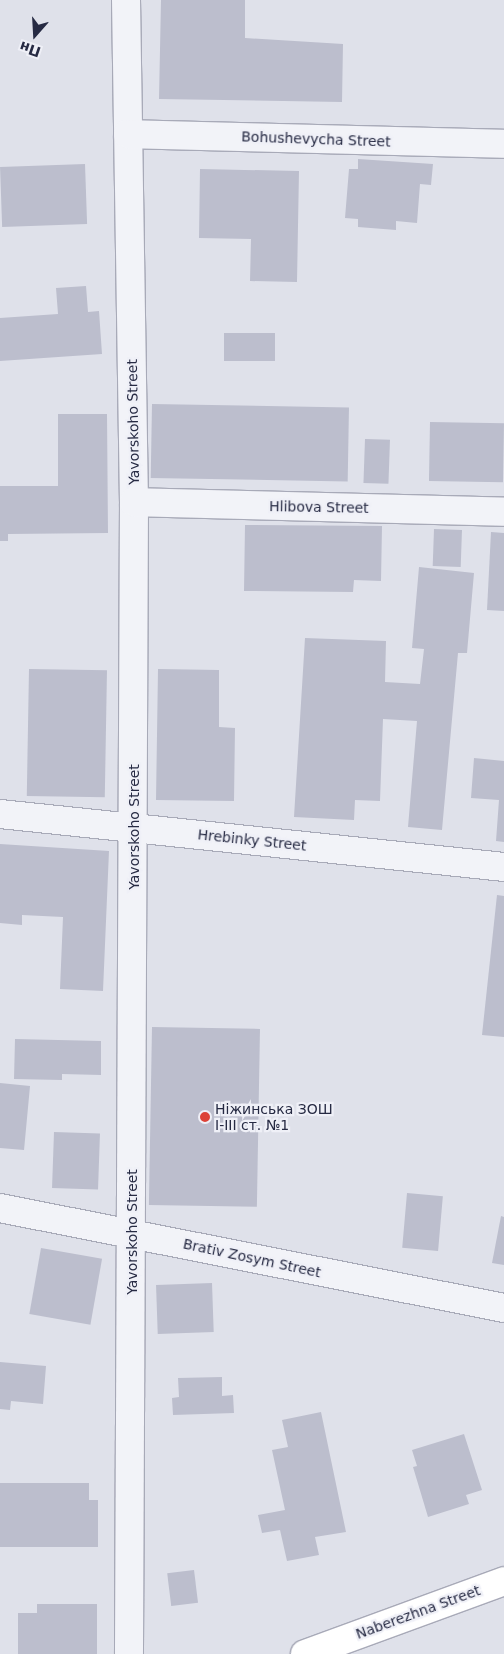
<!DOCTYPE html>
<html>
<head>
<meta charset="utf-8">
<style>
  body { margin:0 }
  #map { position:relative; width:504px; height:1654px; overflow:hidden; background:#dfe1ea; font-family:"DejaVu Sans",sans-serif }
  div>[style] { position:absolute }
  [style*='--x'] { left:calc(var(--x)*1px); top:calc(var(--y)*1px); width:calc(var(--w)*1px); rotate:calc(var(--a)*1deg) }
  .building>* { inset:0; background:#bcbecd; transform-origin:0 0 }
  .roads { filter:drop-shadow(1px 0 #a8aab8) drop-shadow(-1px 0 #a8aab8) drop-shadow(0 1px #a8aab8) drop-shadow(0 -1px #a8aab8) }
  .street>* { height:28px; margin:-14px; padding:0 14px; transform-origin:14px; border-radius:14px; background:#f2f3f8 }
  .primary>* { height:28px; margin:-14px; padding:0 14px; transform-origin:14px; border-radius:14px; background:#fff }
  .dots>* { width:14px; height:14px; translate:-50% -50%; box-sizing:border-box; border:2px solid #eff0f7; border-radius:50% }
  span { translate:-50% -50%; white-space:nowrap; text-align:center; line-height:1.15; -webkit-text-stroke:4.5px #eff0f7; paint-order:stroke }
  .street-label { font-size:14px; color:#262a43 }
  .poi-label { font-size:14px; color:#262a43 }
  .left { translate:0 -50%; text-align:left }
  .north { position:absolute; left:10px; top:10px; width:50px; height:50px; -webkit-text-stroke:4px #eff0f7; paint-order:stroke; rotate:199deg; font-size:14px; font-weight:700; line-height:20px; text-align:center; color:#262a43 }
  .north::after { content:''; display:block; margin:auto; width:18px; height:22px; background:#262a43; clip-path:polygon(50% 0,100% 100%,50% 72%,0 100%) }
</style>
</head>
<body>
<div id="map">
  <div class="building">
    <i style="clip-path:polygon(161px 0,245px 0,245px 38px,343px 44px,342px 102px,159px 99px)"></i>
    <i style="clip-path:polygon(358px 159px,433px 164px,431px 185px,420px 184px,417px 223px,396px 221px,396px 230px,358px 227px,358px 219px,345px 218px,349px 169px,358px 169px)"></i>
    <i style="left:85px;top:164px;width:60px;height:85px;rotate:88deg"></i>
    <i style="clip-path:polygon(200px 169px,299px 171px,297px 282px,250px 281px,251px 239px,199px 238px)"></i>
    <i style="clip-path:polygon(86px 286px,88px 312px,99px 311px,102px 354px,0 361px,0 318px,58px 314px,56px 288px)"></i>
    <i style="left:224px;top:333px;width:51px;height:28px"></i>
    <i style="left:152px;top:404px;width:197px;height:74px;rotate:1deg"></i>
    <i style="clip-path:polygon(58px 414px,107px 414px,108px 533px,8px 534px,8px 541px,0 541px,0 486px,58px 486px)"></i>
    <i style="left:430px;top:422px;width:74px;height:59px;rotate:1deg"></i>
    <i style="left:365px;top:439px;width:25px;height:44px;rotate:2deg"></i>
    <i style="clip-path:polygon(245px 525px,382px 526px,381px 581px,354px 580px,353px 592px,244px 591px)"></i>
    <i style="left:434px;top:529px;width:28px;height:37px;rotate:2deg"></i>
    <i style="clip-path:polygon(491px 532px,504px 533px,504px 611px,487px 610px)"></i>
    <i style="clip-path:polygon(419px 567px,474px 573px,467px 653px,458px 653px,442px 830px,408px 827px,417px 721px,383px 719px,380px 801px,355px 800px,354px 820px,294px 817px,305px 638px,386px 641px,385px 682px,420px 684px,424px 649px,412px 648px)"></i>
    <i style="left:29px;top:669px;width:78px;height:127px;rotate:1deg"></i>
    <i style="clip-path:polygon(158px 669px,219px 670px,219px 727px,235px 728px,234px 801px,156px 800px)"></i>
    <i style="clip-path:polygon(474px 758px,504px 761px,504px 842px,496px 841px,499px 800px,471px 798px)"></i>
    <i style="clip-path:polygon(0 844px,109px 851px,103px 991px,60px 989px,63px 917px,22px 915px,22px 925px,0 923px)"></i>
    <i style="clip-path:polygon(497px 895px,504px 896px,504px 1037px,482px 1035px)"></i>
    <i style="left:152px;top:1027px;width:108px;height:178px;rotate:1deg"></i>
    <i style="clip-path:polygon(15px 1039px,101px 1041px,101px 1075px,62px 1074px,62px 1080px,14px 1079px)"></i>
    <i style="clip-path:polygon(0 1083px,30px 1086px,24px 1150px,0 1148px)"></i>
    <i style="left:54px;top:1132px;width:46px;height:56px;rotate:2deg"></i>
    <i style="left:407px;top:1193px;width:36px;height:55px;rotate:5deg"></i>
    <i style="clip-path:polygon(501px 1216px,504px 1217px,504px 1265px,492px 1263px)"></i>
    <i style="left:41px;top:1248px;width:62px;height:67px;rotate:10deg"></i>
    <i style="left:212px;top:1283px;width:49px;height:56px;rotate:88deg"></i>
    <i style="clip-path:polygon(0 1362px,46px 1366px,43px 1404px,11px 1401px,10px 1410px,0 1409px)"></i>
    <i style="clip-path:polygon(222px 1377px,222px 1396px,233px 1395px,234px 1413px,173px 1415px,172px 1398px,179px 1397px,178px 1378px)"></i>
    <i style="clip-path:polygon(321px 1412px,346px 1532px,315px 1537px,319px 1555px,287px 1561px,280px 1530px,262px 1533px,258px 1515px,285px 1510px,272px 1450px,288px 1447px,282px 1420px)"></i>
    <i style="clip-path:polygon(464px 1434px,482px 1490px,466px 1495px,469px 1504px,428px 1517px,413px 1467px,417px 1466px,412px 1450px)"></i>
    <i style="clip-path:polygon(0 1483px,89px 1483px,89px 1500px,98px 1500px,98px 1547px,0 1547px)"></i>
    <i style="left:194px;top:1570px;width:33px;height:27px;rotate:83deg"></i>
    <i style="clip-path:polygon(37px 1604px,97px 1604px,97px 1654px,18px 1654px,18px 1613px,37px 1613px)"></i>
  </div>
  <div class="roads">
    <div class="street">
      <i style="--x:126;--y:0;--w:502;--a:89.09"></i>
      <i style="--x:134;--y:502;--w:1152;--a:90.25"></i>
      <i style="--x:128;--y:134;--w:376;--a:1.5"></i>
      <i style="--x:134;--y:502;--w:370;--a:1.5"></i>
      <i style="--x:0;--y:814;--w:507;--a:6"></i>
      <i style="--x:0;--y:1208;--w:514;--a:11.22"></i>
    </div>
    <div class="primary">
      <i style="--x:305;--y:1654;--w:212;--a:-20.1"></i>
    </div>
  </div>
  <div class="dots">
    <i style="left:205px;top:1117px;background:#dc4237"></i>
  </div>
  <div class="street-label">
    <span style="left:316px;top:139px;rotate:2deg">Bohushevycha Street</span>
    <span style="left:133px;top:422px;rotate:-91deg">Yavorskoho Street</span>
    <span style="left:319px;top:507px;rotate:1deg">Hlibova Street</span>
    <span style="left:134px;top:827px;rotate:-90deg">Yavorskoho Street</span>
    <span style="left:252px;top:840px;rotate:6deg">Hrebinky Street</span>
    <span style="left:132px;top:1232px;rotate:-90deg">Yavorskoho Street</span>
    <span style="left:252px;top:1258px;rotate:12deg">Brativ Zosym Street</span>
    <span style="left:418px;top:1612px;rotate:-20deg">Naberezhna Street</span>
  </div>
  <div class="poi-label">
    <span class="left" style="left:215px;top:1117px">Ніжинська ЗОШ<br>І-ІІІ ст. №1</span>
  </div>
  <div class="north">Пн</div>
</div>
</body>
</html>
